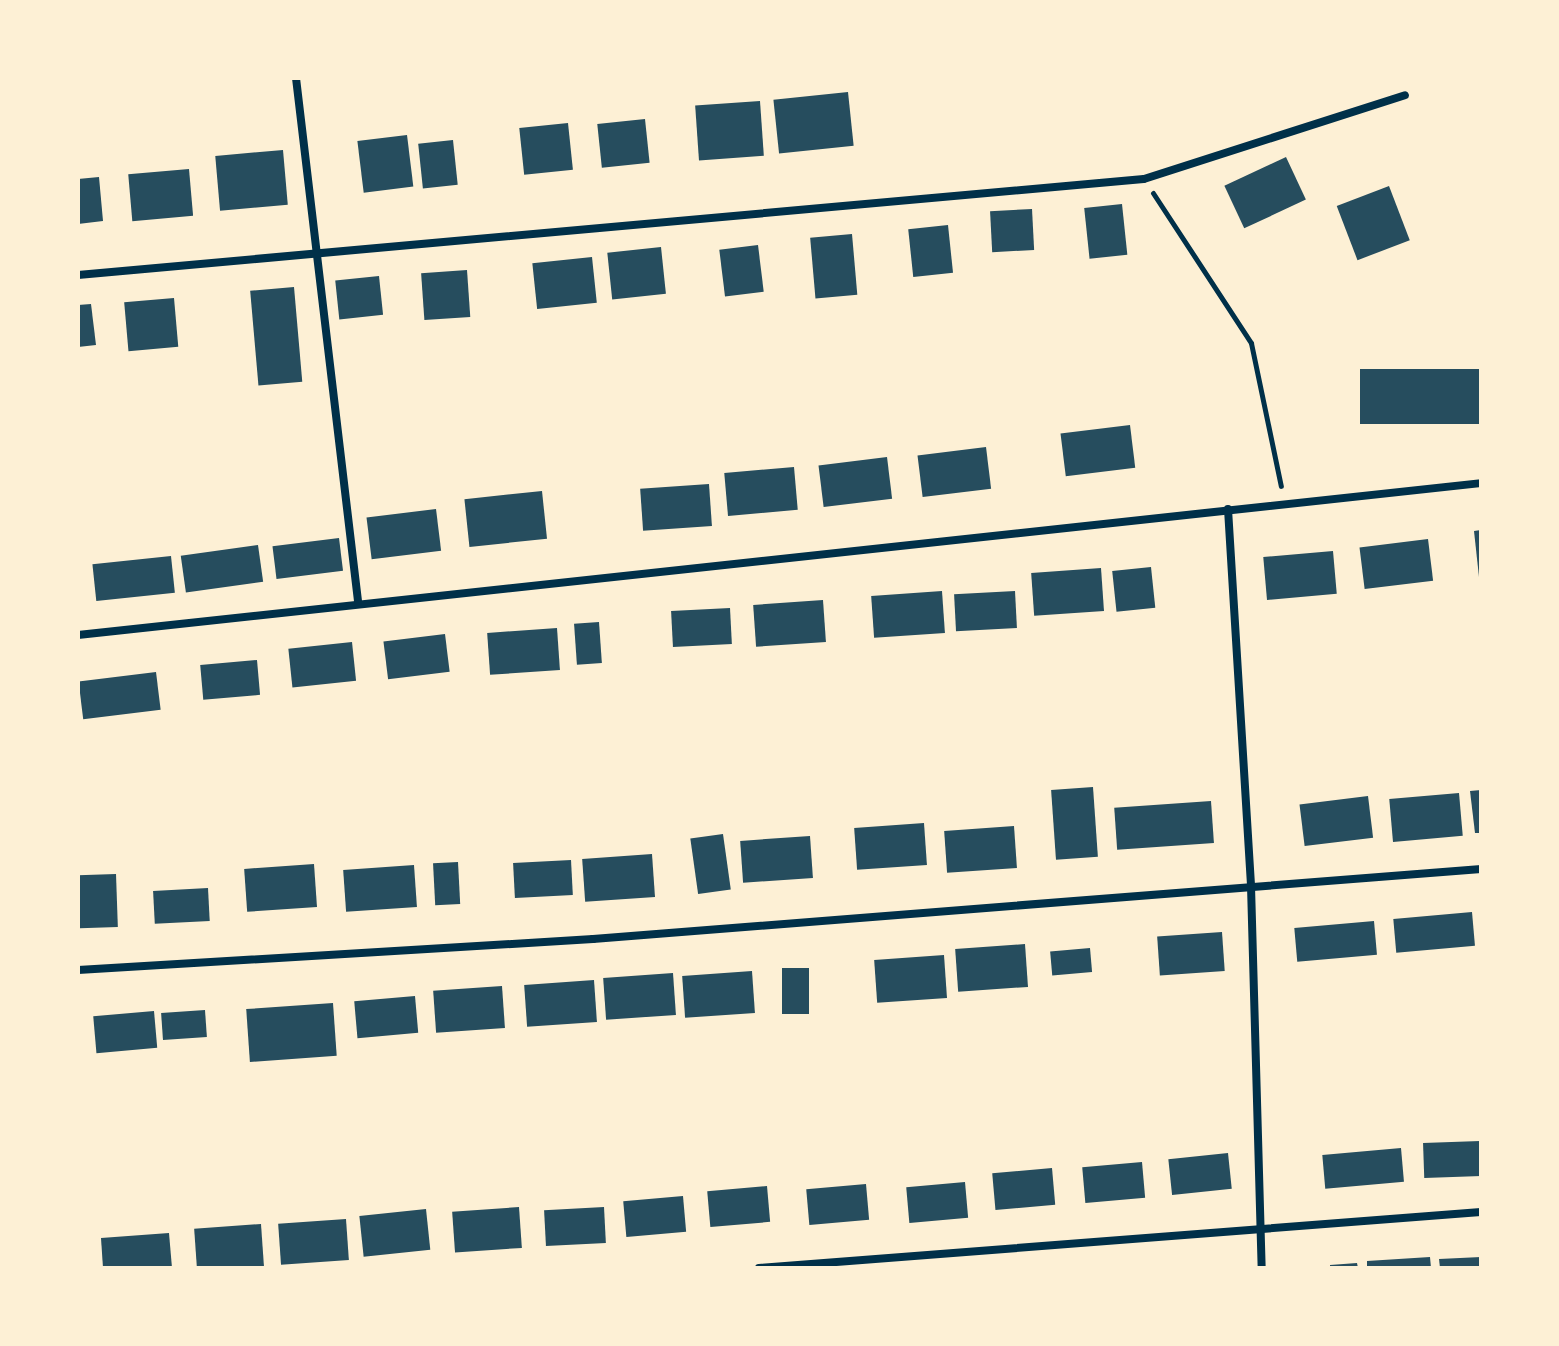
<!DOCTYPE html>
<html>
<head>
<meta charset="utf-8">
<style>
  body { margin:0 }
  #map { position:relative; width:1559px; height:1346px; overflow:hidden; background:#fdf0d5; font-family:"Fira Sans Condensed",sans-serif }
  div>[style] { position:absolute }
  [style*='--x'] { left:calc(var(--x)*1px); top:calc(var(--y)*1px); width:calc(var(--w)*1px); rotate:calc(var(--a)*1deg) }
  .building>* { inset:0; background:#264d5e; transform-origin:0 0 }
  .path>* { height:5px; margin:-2.5px; padding:0 2.5px; transform-origin:2.5px; border-radius:2.5px; background:#003049 }
  .minor>* { height:8px; margin:-4px; padding:0 4px; transform-origin:4px; border-radius:4px; background:#003049 }
  span { translate:-50% -50%; white-space:nowrap; text-align:center; line-height:1.15; -webkit-text-stroke:6px #fdf0d5; paint-order:stroke }
  .frame { position:absolute; inset:0; border:80px solid #fdf0d5; pointer-events:none }
</style>
</head>
<body>
<div id="map">
  <div class="building">
    <i style="left:848px;top:92px;width:54px;height:75px;rotate:84deg"></i>
    <i style="left:760px;top:101px;width:55px;height:65px;rotate:86deg"></i>
    <i style="left:645px;top:119px;width:44px;height:48px;rotate:84deg"></i>
    <i style="left:568px;top:123px;width:47px;height:49px;rotate:84deg"></i>
    <i style="left:407px;top:135px;width:52px;height:50px;rotate:83deg"></i>
    <i style="left:453px;top:140px;width:45px;height:35px;rotate:84deg"></i>
    <i style="left:283px;top:150px;width:55px;height:68px;rotate:85deg"></i>
    <i style="left:1286px;top:157px;width:47px;height:68px;rotate:65deg"></i>
    <i style="left:189px;top:169px;width:47px;height:61px;rotate:85deg"></i>
    <i style="clip-path:polygon(99px 177px,103px 221px,78px 224px,78px 179px)"></i>
    <i style="left:1389px;top:186px;width:58px;height:56px;rotate:69deg"></i>
    <i style="left:1122px;top:204px;width:51px;height:38px;rotate:84deg"></i>
    <i style="left:1032px;top:209px;width:41px;height:42px;rotate:87deg"></i>
    <i style="left:948px;top:225px;width:48px;height:40px;rotate:84deg"></i>
    <i style="left:852px;top:234px;width:61px;height:42px;rotate:85deg"></i>
    <i style="left:758px;top:245px;width:47px;height:39px;rotate:83deg"></i>
    <i style="left:661px;top:247px;width:47px;height:54px;rotate:84deg"></i>
    <i style="left:592px;top:257px;width:46px;height:60px;rotate:84deg"></i>
    <i style="left:467px;top:270px;width:47px;height:46px;rotate:86deg"></i>
    <i style="left:379px;top:276px;width:39px;height:44px;rotate:84deg"></i>
    <i style="left:294px;top:287px;width:95px;height:44px;rotate:85deg"></i>
    <i style="left:174px;top:298px;width:49px;height:50px;rotate:85deg"></i>
    <i style="clip-path:polygon(91px 304px,96px 345px,78px 347px,78px 305px)"></i>
    <i style="left:1481px;top:369px;width:55px;height:121px;rotate:90deg"></i>
    <i style="left:1130px;top:425px;width:43px;height:70px;rotate:83deg"></i>
    <i style="left:986px;top:447px;width:42px;height:69px;rotate:83deg"></i>
    <i style="left:887px;top:457px;width:42px;height:69px;rotate:83deg"></i>
    <i style="left:794px;top:467px;width:43px;height:70px;rotate:85deg"></i>
    <i style="left:709px;top:484px;width:42px;height:69px;rotate:86deg"></i>
    <i style="left:542px;top:491px;width:48px;height:78px;rotate:84deg"></i>
    <i style="left:436px;top:509px;width:42px;height:70px;rotate:83deg"></i>
    <i style="clip-path:polygon(1481px 530px,1481px 577px,1479px 577px,1474px 531px)"></i>
    <i style="left:339px;top:538px;width:33px;height:67px;rotate:83deg"></i>
    <i style="left:1428px;top:539px;width:42px;height:69px;rotate:83deg"></i>
    <i style="left:258px;top:545px;width:37px;height:78px;rotate:82deg"></i>
    <i style="left:1333px;top:551px;width:43px;height:70px;rotate:85deg"></i>
    <i style="left:171px;top:556px;width:37px;height:79px;rotate:84deg"></i>
    <i style="left:1151px;top:567px;width:41px;height:39px;rotate:84deg"></i>
    <i style="left:1101px;top:568px;width:43px;height:70px;rotate:86deg"></i>
    <i style="left:942px;top:591px;width:42px;height:71px;rotate:86deg"></i>
    <i style="left:1015px;top:591px;width:37px;height:61px;rotate:87deg"></i>
    <i style="left:823px;top:600px;width:42px;height:70px;rotate:86deg"></i>
    <i style="left:730px;top:608px;width:36px;height:59px;rotate:87deg"></i>
    <i style="left:599px;top:622px;width:41px;height:25px;rotate:86deg"></i>
    <i style="left:557px;top:628px;width:42px;height:70px;rotate:86deg"></i>
    <i style="left:445px;top:634px;width:38px;height:62px;rotate:83deg"></i>
    <i style="left:352px;top:642px;width:39px;height:64px;rotate:84deg"></i>
    <i style="left:257px;top:660px;width:35px;height:57px;rotate:85deg"></i>
    <i style="left:156px;top:672px;width:38px;height:78px;rotate:83deg"></i>
    <i style="left:1093px;top:787px;width:70px;height:42px;rotate:86deg"></i>
    <i style="clip-path:polygon(1481px 790px,1481px 833px,1475px 833px,1470px 791px)"></i>
    <i style="left:1459px;top:793px;width:43px;height:70px;rotate:85deg"></i>
    <i style="left:1368px;top:796px;width:42px;height:69px;rotate:83deg"></i>
    <i style="left:1211px;top:801px;width:42px;height:97px;rotate:86deg"></i>
    <i style="left:924px;top:823px;width:42px;height:70px;rotate:86deg"></i>
    <i style="left:1014px;top:826px;width:42px;height:70px;rotate:86deg"></i>
    <i style="left:723px;top:834px;width:56px;height:33px;rotate:82deg"></i>
    <i style="left:810px;top:836px;width:42px;height:70px;rotate:86deg"></i>
    <i style="left:652px;top:854px;width:43px;height:70px;rotate:86deg"></i>
    <i style="left:571px;top:860px;width:35px;height:58px;rotate:87deg"></i>
    <i style="left:458px;top:862px;width:42px;height:25px;rotate:87deg"></i>
    <i style="left:314px;top:864px;width:43px;height:70px;rotate:86deg"></i>
    <i style="left:414px;top:865px;width:42px;height:71px;rotate:86deg"></i>
    <i style="left:116px;top:874px;width:53px;height:38px;rotate:88deg"></i>
    <i style="left:208px;top:888px;width:33px;height:55px;rotate:87deg"></i>
    <i style="left:1472px;top:912px;width:34px;height:79px;rotate:85deg"></i>
    <i style="left:1374px;top:921px;width:34px;height:80px;rotate:85deg"></i>
    <i style="left:1222px;top:932px;width:39px;height:65px;rotate:86deg"></i>
    <i style="left:1025px;top:944px;width:43px;height:70px;rotate:86deg"></i>
    <i style="left:1090px;top:948px;width:24px;height:40px;rotate:85deg"></i>
    <i style="left:944px;top:955px;width:43px;height:70px;rotate:86deg"></i>
    <i style="left:782px;top:968px;width:27px;height:46px"></i>
    <i style="left:752px;top:971px;width:42px;height:70px;rotate:86deg"></i>
    <i style="left:673px;top:973px;width:42px;height:70px;rotate:86deg"></i>
    <i style="left:594px;top:980px;width:42px;height:70px;rotate:86deg"></i>
    <i style="left:502px;top:986px;width:42px;height:69px;rotate:86deg"></i>
    <i style="left:415px;top:996px;width:37px;height:61px;rotate:85deg"></i>
    <i style="left:333px;top:1003px;width:53px;height:87px;rotate:86deg"></i>
    <i style="left:205px;top:1010px;width:27px;height:44px;rotate:86deg"></i>
    <i style="left:154px;top:1011px;width:37px;height:61px;rotate:85deg"></i>
    <i style="left:1480px;top:1141px;width:35px;height:57px;rotate:88deg"></i>
    <i style="left:1401px;top:1148px;width:34px;height:79px;rotate:85deg"></i>
    <i style="left:1228px;top:1153px;width:36px;height:60px;rotate:84deg"></i>
    <i style="left:1142px;top:1162px;width:36px;height:60px;rotate:85deg"></i>
    <i style="left:1052px;top:1168px;width:37px;height:60px;rotate:85deg"></i>
    <i style="left:965px;top:1182px;width:36px;height:59px;rotate:85deg"></i>
    <i style="left:866px;top:1184px;width:36px;height:60px;rotate:85deg"></i>
    <i style="left:767px;top:1186px;width:36px;height:60px;rotate:85deg"></i>
    <i style="left:683px;top:1196px;width:36px;height:60px;rotate:85deg"></i>
    <i style="left:519px;top:1207px;width:41px;height:67px;rotate:86deg"></i>
    <i style="left:604px;top:1207px;width:36px;height:60px;rotate:87deg"></i>
    <i style="left:426px;top:1209px;width:41px;height:67px;rotate:84deg"></i>
    <i style="left:346px;top:1219px;width:41px;height:68px;rotate:86deg"></i>
    <i style="left:261px;top:1224px;width:42px;height:67px;rotate:86deg"></i>
    <i style="clip-path:polygon(169px 1233px,172px 1268px,103px 1268px,101px 1238px)"></i>
    <i style="clip-path:polygon(1430px 1257px,1431px 1268px,1367px 1268px,1367px 1261px)"></i>
    <i style="clip-path:polygon(1481px 1257px,1481px 1268px,1440px 1268px,1439px 1259px)"></i>
    <i style="clip-path:polygon(1357px 1263px,1358px 1268px,1330px 1268px,1330px 1265px)"></i>
  </div>
  <div class="path">
    <i style="--x:1153;--y:193;--w:179;--a:56.8"></i>
    <i style="--x:1251;--y:343;--w:146;--a:78.2"></i>
  </div>
  <div class="minor">
    <i style="--x:296;--y:78;--w:527;--a:83.24"></i>
    <i style="--x:78;--y:275;--w:1070;--a:-5.15"></i>
    <i style="--x:1144;--y:179;--w:274;--a:-17.8"></i>
    <i style="--x:1228;--y:509;--w:378;--a:86.5"></i>
    <i style="--x:1251;--y:886;--w:382;--a:88.4"></i>
    <i style="--x:78;--y:635;--w:1411;--a:-6.18"></i>
    <i style="--x:78;--y:970;--w:516;--a:-3.44"></i>
    <i style="--x:593;--y:939;--w:891;--a:-4.51"></i>
    <i style="--x:759;--y:1268;--w:724;--a:-4.44"></i>
  </div>
  <div class="frame"></div>
</div>
</body>
</html>
